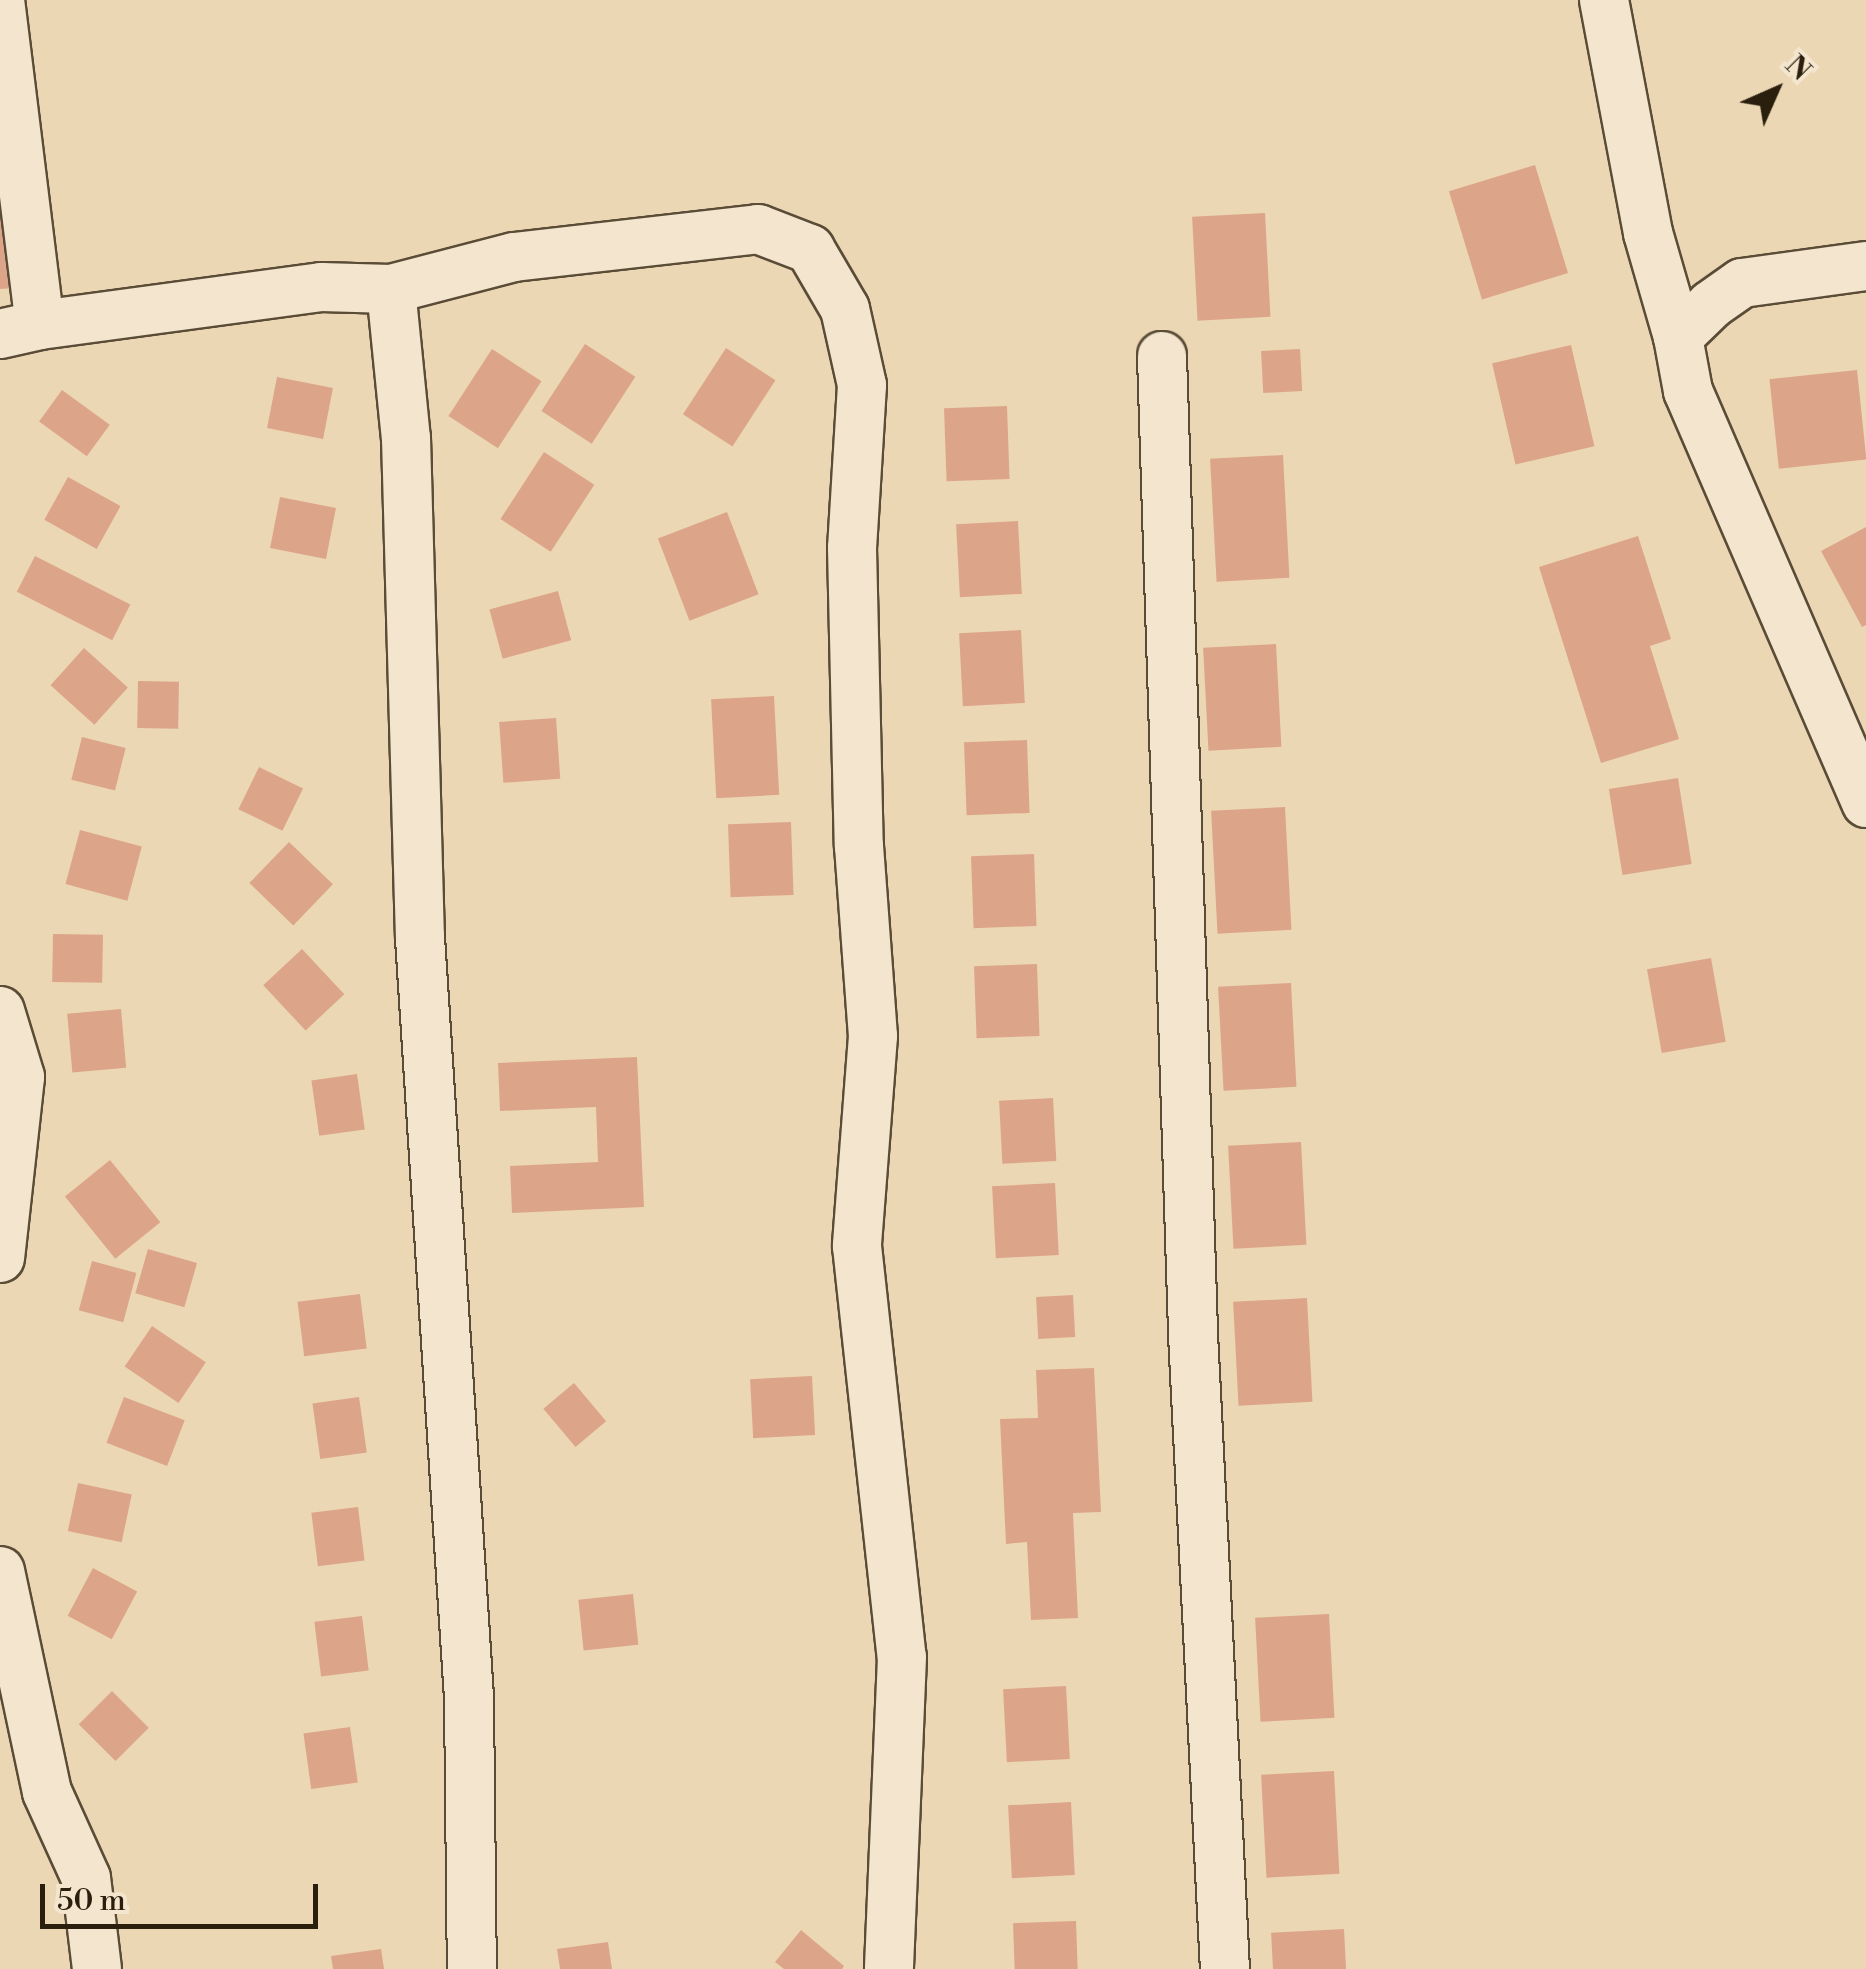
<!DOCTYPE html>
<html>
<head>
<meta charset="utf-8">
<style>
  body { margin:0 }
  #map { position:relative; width:1866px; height:1969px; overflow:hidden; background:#ecd7b4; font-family:"Libre Bodoni",serif }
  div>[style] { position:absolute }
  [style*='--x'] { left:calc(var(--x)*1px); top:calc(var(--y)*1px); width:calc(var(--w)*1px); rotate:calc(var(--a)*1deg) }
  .building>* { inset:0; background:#dca589; transform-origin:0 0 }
  .roads { filter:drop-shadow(2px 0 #5a4c37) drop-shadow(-2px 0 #5a4c37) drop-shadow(0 2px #5a4c37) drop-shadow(0 -2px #5a4c37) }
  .minor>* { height:48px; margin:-24px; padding:0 24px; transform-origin:24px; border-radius:24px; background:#f3e5ce }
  span { translate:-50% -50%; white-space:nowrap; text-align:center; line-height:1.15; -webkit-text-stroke:8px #f3e5ce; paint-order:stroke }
  .north { position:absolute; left:1726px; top:40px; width:100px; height:100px; -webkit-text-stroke:8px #f3e5ce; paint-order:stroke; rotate:45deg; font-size:28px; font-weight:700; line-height:40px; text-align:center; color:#2a1e0d }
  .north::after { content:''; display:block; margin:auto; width:35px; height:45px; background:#2a1e0d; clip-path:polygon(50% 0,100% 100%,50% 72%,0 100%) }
  .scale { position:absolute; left:40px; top:1884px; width:278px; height:45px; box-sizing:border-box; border:5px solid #2a1e0d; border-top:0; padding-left:12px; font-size:30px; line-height:35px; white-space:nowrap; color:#2a1e0d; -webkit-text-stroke:8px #f3e5ce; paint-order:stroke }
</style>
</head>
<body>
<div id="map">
  <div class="building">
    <i style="left:1535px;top:165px;width:113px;height:90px;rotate:73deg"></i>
    <i style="clip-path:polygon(11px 209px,17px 288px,0 289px,0 210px)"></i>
    <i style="left:1265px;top:213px;width:104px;height:73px;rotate:87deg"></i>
    <i style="left:585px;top:344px;width:60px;height:80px;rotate:33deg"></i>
    <i style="left:1571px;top:345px;width:104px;height:81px;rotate:77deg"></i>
    <i style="left:726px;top:348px;width:59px;height:79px;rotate:33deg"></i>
    <i style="left:492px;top:349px;width:59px;height:80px;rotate:33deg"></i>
    <i style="left:1300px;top:349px;width:42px;height:39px;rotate:87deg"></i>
    <i style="left:1857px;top:370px;width:90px;height:88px;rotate:84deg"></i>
    <i style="left:277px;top:377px;width:57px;height:52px;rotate:11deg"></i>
    <i style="left:62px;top:390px;width:59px;height:39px;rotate:36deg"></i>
    <i style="left:1007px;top:406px;width:73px;height:63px;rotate:88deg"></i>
    <i style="left:544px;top:452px;width:60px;height:80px;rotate:33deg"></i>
    <i style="left:1283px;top:455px;width:123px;height:73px;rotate:87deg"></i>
    <i style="left:68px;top:477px;width:60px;height:49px;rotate:29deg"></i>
    <i style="left:280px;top:497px;width:57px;height:52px;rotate:11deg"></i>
    <i style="left:727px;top:512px;width:88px;height:74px;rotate:69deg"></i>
    <i style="left:1018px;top:521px;width:73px;height:62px;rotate:87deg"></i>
    <i style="clip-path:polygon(1866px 527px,1866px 625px,1862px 627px,1821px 551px)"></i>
    <i style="clip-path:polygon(1638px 536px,1671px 639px,1650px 646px,1679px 739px,1601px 763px,1539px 567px)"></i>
    <i style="left:35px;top:556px;width:107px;height:40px;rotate:27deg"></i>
    <i style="left:558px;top:591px;width:51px;height:71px;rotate:75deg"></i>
    <i style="left:1021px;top:630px;width:73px;height:62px;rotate:87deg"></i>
    <i style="left:1276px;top:644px;width:103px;height:73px;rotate:87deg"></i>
    <i style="left:84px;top:648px;width:59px;height:50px;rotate:42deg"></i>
    <i style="left:138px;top:681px;width:41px;height:47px;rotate:1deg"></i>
    <i style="left:774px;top:696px;width:99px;height:63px;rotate:87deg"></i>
    <i style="left:556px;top:718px;width:61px;height:57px;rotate:86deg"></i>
    <i style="left:82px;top:737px;width:45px;height:44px;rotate:14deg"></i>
    <i style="left:1027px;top:740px;width:73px;height:63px;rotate:88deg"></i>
    <i style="left:259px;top:767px;width:49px;height:47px;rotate:26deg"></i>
    <i style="left:1678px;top:778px;width:87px;height:70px;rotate:81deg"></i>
    <i style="left:1285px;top:807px;width:123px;height:74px;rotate:87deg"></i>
    <i style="left:791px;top:822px;width:73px;height:63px;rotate:88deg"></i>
    <i style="left:80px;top:830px;width:64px;height:56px;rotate:15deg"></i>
    <i style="left:289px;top:842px;width:61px;height:57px;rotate:44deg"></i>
    <i style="left:1034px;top:854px;width:72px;height:63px;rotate:88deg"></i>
    <i style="left:53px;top:934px;width:50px;height:48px;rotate:1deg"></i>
    <i style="left:302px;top:949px;width:62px;height:53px;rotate:47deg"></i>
    <i style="left:1711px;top:958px;width:85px;height:65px;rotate:80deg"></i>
    <i style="left:1037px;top:964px;width:72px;height:63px;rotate:88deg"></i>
    <i style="left:1291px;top:983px;width:104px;height:73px;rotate:87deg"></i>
    <i style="left:121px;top:1009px;width:59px;height:54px;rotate:85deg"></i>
    <i style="clip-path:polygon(637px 1057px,644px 1207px,512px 1213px,510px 1166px,598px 1162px,596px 1107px,500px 1111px,498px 1063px)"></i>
    <i style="left:357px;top:1074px;width:56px;height:46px;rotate:82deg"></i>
    <i style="left:1053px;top:1098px;width:63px;height:54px;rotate:87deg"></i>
    <i style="left:1301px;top:1142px;width:103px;height:73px;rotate:87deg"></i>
    <i style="left:110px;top:1160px;width:80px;height:58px;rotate:51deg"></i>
    <i style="left:1055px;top:1183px;width:72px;height:63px;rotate:87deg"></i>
    <i style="left:148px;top:1249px;width:51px;height:46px;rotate:16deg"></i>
    <i style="left:92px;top:1261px;width:46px;height:51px;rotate:15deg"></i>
    <i style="left:360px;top:1294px;width:55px;height:63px;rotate:83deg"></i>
    <i style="left:1073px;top:1295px;width:42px;height:37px;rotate:87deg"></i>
    <i style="left:1307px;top:1298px;width:104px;height:74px;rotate:87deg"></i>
    <i style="left:152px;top:1326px;width:65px;height:49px;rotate:34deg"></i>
    <i style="clip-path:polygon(1094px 1368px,1101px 1512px,1073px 1513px,1078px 1618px,1031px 1620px,1027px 1542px,1006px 1544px,1000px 1419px,1038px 1418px,1036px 1370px)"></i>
    <i style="left:812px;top:1376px;width:59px;height:62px;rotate:87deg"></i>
    <i style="left:574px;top:1383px;width:50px;height:40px;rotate:50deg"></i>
    <i style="left:124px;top:1397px;width:65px;height:49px;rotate:21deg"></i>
    <i style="left:359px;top:1397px;width:56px;height:47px;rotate:82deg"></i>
    <i style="left:78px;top:1483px;width:55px;height:49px;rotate:12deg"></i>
    <i style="left:358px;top:1507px;width:54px;height:47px;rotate:83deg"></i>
    <i style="left:93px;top:1568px;width:50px;height:54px;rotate:28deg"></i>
    <i style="left:633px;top:1594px;width:51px;height:55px;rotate:84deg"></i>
    <i style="left:1329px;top:1614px;width:104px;height:74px;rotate:87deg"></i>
    <i style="left:362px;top:1616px;width:55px;height:48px;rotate:83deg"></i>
    <i style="left:1066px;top:1686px;width:73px;height:63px;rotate:87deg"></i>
    <i style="left:112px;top:1691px;width:52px;height:47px;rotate:45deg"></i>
    <i style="left:350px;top:1727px;width:56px;height:47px;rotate:82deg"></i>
    <i style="left:1334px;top:1771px;width:103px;height:73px;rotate:87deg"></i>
    <i style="left:1071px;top:1802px;width:73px;height:63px;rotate:87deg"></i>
    <i style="left:1076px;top:1921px;width:48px;height:63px;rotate:88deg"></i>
    <i style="left:1344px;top:1929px;width:40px;height:73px;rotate:87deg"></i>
    <i style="clip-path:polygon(801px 1930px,844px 1966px,842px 1969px,784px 1969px,775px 1962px)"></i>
    <i style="clip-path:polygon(608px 1942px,612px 1969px,560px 1969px,557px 1949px)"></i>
    <i style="clip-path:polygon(381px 1949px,384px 1969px,333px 1969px,331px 1956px)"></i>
  </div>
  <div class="roads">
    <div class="minor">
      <i style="--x:0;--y:0;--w:327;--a:83"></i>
      <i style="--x:1604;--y:0;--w:237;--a:79.3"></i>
      <i style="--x:1648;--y:233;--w:108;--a:73.9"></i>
      <i style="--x:1866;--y:266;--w:125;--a:172.2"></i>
      <i style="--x:1742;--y:283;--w:38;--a:145"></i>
      <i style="--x:1711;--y:305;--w:46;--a:135.9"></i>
      <i style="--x:1678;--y:337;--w:55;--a:79.5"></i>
      <i style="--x:1688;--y:391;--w:449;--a:66.6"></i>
      <i style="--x:391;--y:289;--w:150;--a:84.3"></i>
      <i style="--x:406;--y:438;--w:500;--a:88.4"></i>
      <i style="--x:420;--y:938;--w:762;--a:86.31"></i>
      <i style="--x:469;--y:1698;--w:271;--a:89.4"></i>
      <i style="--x:0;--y:334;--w:41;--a:-12.7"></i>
      <i style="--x:40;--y:325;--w:284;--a:-7.7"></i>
      <i style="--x:321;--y:287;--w:70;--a:1.6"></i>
      <i style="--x:391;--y:289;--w:127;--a:-14.6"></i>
      <i style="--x:514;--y:257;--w:246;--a:-6.5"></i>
      <i style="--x:758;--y:229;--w:56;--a:21"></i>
      <i style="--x:810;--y:249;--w:69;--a:59.7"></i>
      <i style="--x:845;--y:309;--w:78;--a:77.4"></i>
      <i style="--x:862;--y:385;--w:163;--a:93.5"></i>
      <i style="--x:852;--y:548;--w:298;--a:88.7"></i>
      <i style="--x:859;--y:846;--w:191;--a:85.8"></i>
      <i style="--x:873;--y:1036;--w:211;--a:94.4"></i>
      <i style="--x:857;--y:1246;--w:413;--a:83.8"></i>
      <i style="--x:902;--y:1657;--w:312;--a:92.4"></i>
      <i style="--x:1162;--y:356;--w:978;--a:88.18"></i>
      <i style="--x:1193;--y:1334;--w:636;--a:87.12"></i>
      <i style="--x:0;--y:1011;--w:69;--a:73.1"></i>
      <i style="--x:20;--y:1077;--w:182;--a:96.3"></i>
      <i style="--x:0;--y:1571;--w:226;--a:78"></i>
      <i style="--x:47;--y:1792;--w:94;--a:65.6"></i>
      <i style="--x:86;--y:1878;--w:92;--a:83.1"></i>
    </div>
  </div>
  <div class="north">N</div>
  <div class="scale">50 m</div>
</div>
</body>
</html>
